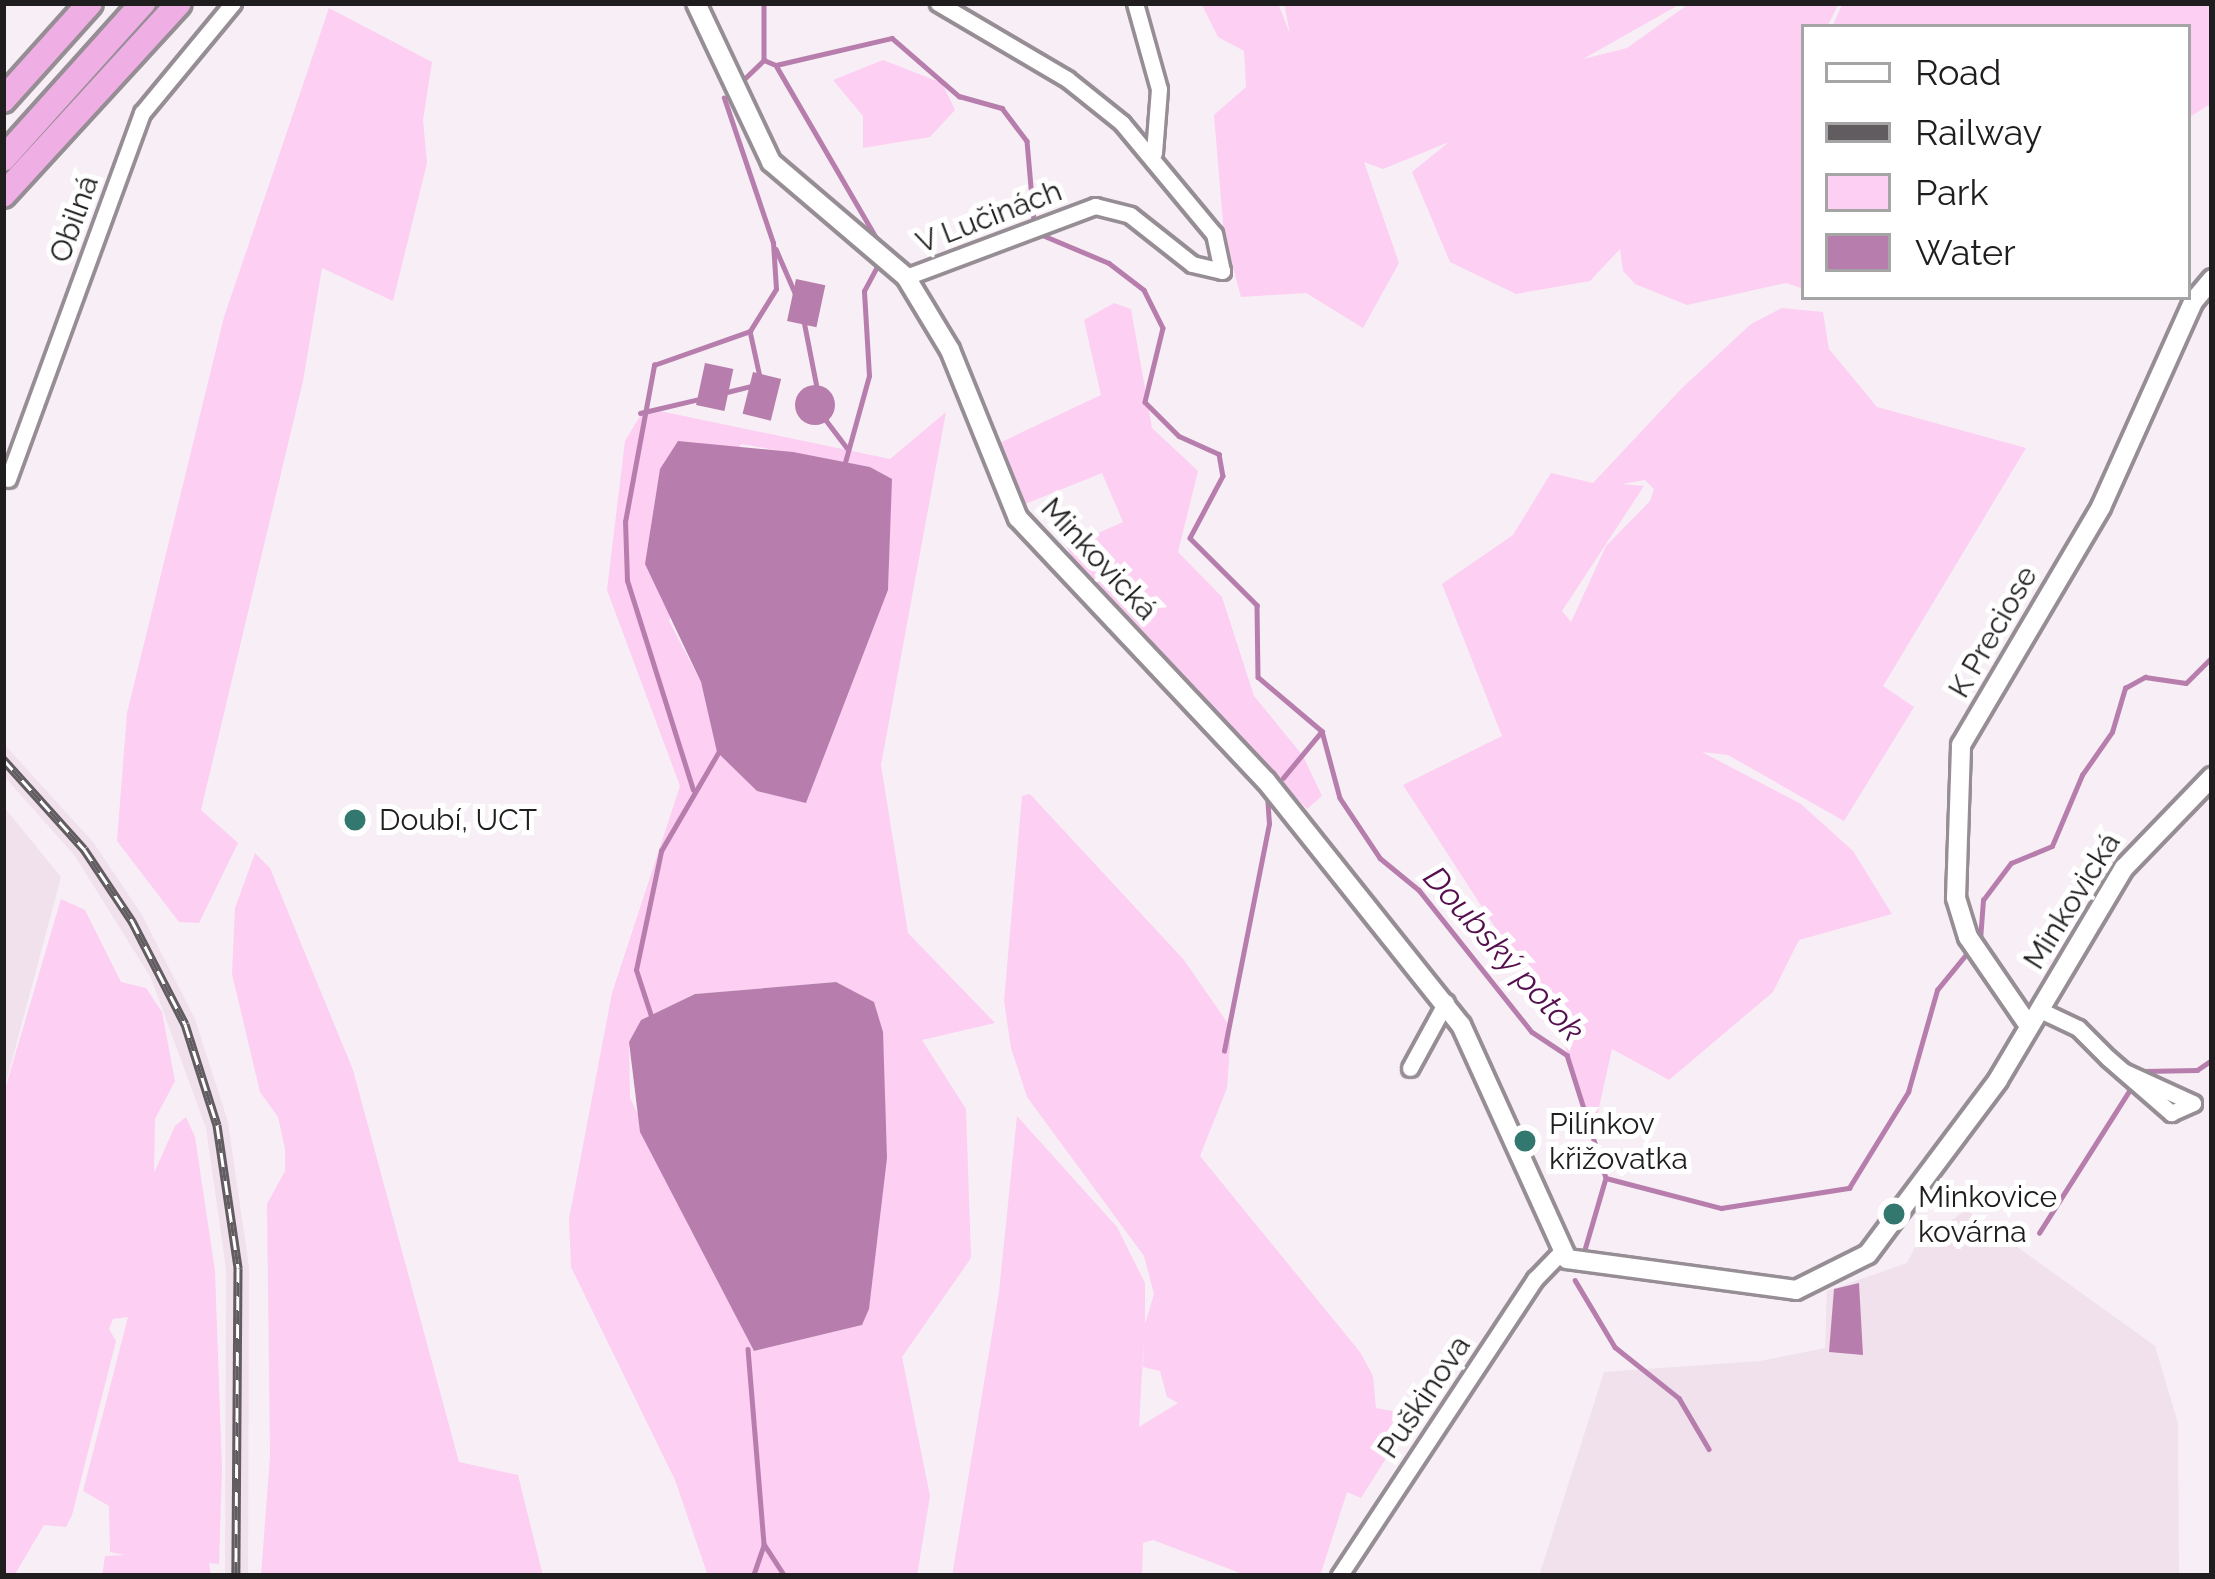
<!DOCTYPE html>
<html>
<head>
<meta charset="utf-8">
<style>
  body { margin:0 }
  #map { position:relative; width:2215px; height:1579px; overflow:hidden; background:#f7eff5; font-family:Raleway,sans-serif }
  div>[style] { position:absolute }
  [style*='--x'] { left:calc(var(--x)*1px); top:calc(var(--y)*1px); width:calc(var(--w)*1px); rotate:calc(var(--a)*1deg) }
  .built>* { inset:0; background:#f0e1ed }
  .green>* { inset:0; background:#fccff3 }
  .water>* { inset:0; background:#b77ead; transform-origin:0 0 }
  .round { border-radius:50% }
  .stream>* { height:4.5px; margin:-2.25px; padding:0 2.25px; transform-origin:2.25px; border-radius:2.25px; background:#b77ead }
  .roads { filter:drop-shadow(3px 0 #968e94) drop-shadow(-3px 0 #968e94) drop-shadow(0 3px #968e94) drop-shadow(0 -3px #968e94) }
  .minor>* { height:15px; margin:-7.5px; padding:0 7.5px; transform-origin:7.5px; border-radius:7.5px; background:#fff }
  .tertiary>* { height:18px; margin:-9px; padding:0 9px; transform-origin:9px; border-radius:9px; background:#fff }
  .trunk>* { height:24px; margin:-12px; padding:0 12px; transform-origin:12px; border-radius:12px; background:#efaee4 }
  .rail>* { height:9px; margin-top:-4.5px; transform-origin:0; background:repeating-linear-gradient(90deg,#fff 0 14px,#615c60 0 28px); box-sizing:border-box; border-block:3px solid #615c60 }
  .dots>* { width:33px; height:33px; translate:-50% -50%; box-sizing:border-box; border:6px solid #fff; border-radius:50% }
  span { translate:-50% -50%; white-space:nowrap; text-align:center; line-height:1.15; -webkit-text-stroke:10px #fff; paint-order:stroke }
  .street-label { font-size:30px; color:#201d1f }
  .poi-label { font-size:30px; color:#201d1f }
  .left { translate:0 -50%; text-align:left }
  .water-label { font-size:33px; color:#550f4e; font-style:italic }
  .frame { position:absolute; inset:0; border:6px solid #201d1f; pointer-events:none }
  .legend { position:absolute; left:1801px; top:24px; width:390px; height:276px; box-sizing:border-box; background:#fff; border:3px solid #a6a5a5; margin:0; padding:15px 21px; list-style:none; font-size:36px; color:#201d1f }
  .legend li { display:flex; align-items:center; gap:24px; height:60px }
  .legend b { width:60px; border:3px solid #a6a5a5 }
</style>
</head>
<body>
<div id="map">
  <div class="built">
    <i style="clip-path:polygon(3px 743px,93px 842px,142px 915px,195px 1019px,228px 1122px,249px 1267px,248px 1576px,225px 1576px,226px 1269px,206px 1128px,151px 978px,75px 856px,3px 775px)"></i>
    <i style="clip-path:polygon(3px 806px,61px 877px,3px 1094px)"></i>
    <i style="clip-path:polygon(1966px 1210px,2155px 1346px,2178px 1423px,2179px 1576px,1539px 1576px,1604px 1372px,1760px 1361px,1825px 1348px,1827px 1291px,1907px 1263px,1915px 1247px)"></i>
  </div>
  <div class="green">
    <i style="clip-path:polygon(1201px 3px,1278px 3px,1290px 34px,1284px 3px,1682px 3px,1583px 59px,1627px 48px,1690px 3px,1839px 3px,1827px 27px,1804px 27px,1804px 289px,1786px 283px,1687px 305px,1635px 284px,1623px 271px,1620px 249px,1590px 281px,1516px 294px,1450px 262px,1412px 172px,1449px 142px,1383px 169px,1364px 162px,1399px 263px,1363px 328px,1306px 293px,1241px 297px,1224px 234px,1214px 115px,1246px 87px,1244px 51px,1218px 37px)"></i>
    <i style="clip-path:polygon(1843px 3px,2212px 3px,2212px 103px,2188px 118px,2188px 27px,1832px 27px)"></i>
    <i style="clip-path:polygon(329px 8px,432px 62px,423px 120px,427px 163px,393px 301px,322px 268px,303px 381px,201px 810px,238px 843px,199px 923px,179px 922px,117px 841px,127px 713px,224px 317px)"></i>
    <i style="clip-path:polygon(883px 60px,942px 83px,955px 110px,930px 137px,863px 148px,863px 116px,833px 80px)"></i>
    <i style="clip-path:polygon(1114px 303px,1131px 309px,1152px 428px,1198px 471px,1178px 552px,1222px 597px,1254px 696px,1303px 756px,1322px 796px,1307px 809px,1076px 567px,1067px 547px,1123px 522px,1102px 473px,1025px 504px,995px 445px,1101px 395px,1084px 320px)"></i>
    <i style="clip-path:polygon(evenodd,1782px 308px,1823px 312px,1829px 349px,1877px 407px,2026px 448px,1883px 686px,1914px 707px,1844px 821px,1728px 755px,1702px 752px,1801px 804px,1853px 851px,1892px 914px,1799px 940px,1773px 992px,1669px 1080px,1612px 1049px,1594px 1130px,1557px 1023px,1403px 785px,1502px 736px,1442px 584px,1513px 535px,1551px 473px,1593px 483px,1682px 388px,1751px 324px,1782px 308px,1645px 480px,1654px 489px,1650px 501px,1606px 546px,1571px 622px,1562px 611px,1644px 486px,1622px 484px,1645px 480px)"></i>
    <i style="clip-path:polygon(evenodd,645px 408px,890px 459px,946px 412px,881px 765px,908px 933px,995px 1023px,922px 1040px,966px 1109px,971px 1258px,902px 1357px,930px 1496px,917px 1576px,708px 1576px,675px 1480px,571px 1267px,569px 1219px,612px 993px,680px 786px,607px 590px,625px 441px,645px 408px,741px 444px,870px 467px,891px 479px,888px 590px,806px 802px,718px 752px,701px 682px,669px 621px,741px 444px,645px 408px,836px 982px,862px 1325px,754px 1351px,630px 1098px,629px 1042px,641px 1020px,695px 994px,836px 982px)"></i>
    <i style="clip-path:polygon(evenodd,1030px 794px,1184px 960px,1231px 1028px,1227px 1088px,1200px 1156px,1360px 1352px,1373px 1376px,1376px 1408px,1425px 1417px,1390px 1452px,1361px 1498px,1347px 1492px,1320px 1576px,1248px 1576px,1153px 1540px,1143px 1543px,1142px 1576px,952px 1576px,999px 1292px,1017px 1116px,1117px 1227px,1145px 1283px,1145px 1324px,1154px 1294px,1144px 1256px,1027px 1097px,1011px 1048px,1004px 1001px,1022px 796px,1030px 794px,1144px 1338px,1143px 1367px,1160px 1371px,1167px 1397px,1178px 1403px,1139px 1427px,1144px 1338px)"></i>
    <i style="clip-path:polygon(255px 853px,270px 868px,353px 1070px,459px 1462px,518px 1475px,543px 1576px,261px 1576px,270px 1456px,267px 1204px,285px 1171px,285px 1149px,278px 1117px,260px 1092px,232px 974px,235px 908px)"></i>
    <i style="clip-path:polygon(61px 899px,85px 910px,121px 982px,146px 988px,162px 1012px,175px 1081px,155px 1119px,154px 1173px,175px 1126px,186px 1117px,195px 1137px,215px 1271px,222px 1469px,219px 1564px,209px 1563px,211px 1576px,102px 1576px,105px 1556px,125px 1555px,110px 1552px,109px 1506px,83px 1491px,128px 1317px,113px 1319px,109px 1329px,116px 1341px,72px 1515px,66px 1527px,44px 1525px,14px 1576px,3px 1576px,3px 1096px)"></i>
  </div>
  <div class="water">
    <i style="left:796px;top:279px;width:30px;height:43px;rotate:12deg"></i>
    <i style="left:705px;top:363px;width:29px;height:43px;rotate:12deg"></i>
    <i style="left:753px;top:372px;width:29px;height:43px;rotate:14deg"></i>
    <i class="round" style="left:795px;top:385px;width:40px;height:40px"></i>
    <i style="clip-path:polygon(678px 441px,793px 452px,870px 467px,892px 479px,888px 590px,806px 803px,757px 791px,717px 752px,701px 682px,645px 564px,660px 469px)"></i>
    <i style="clip-path:polygon(836px 982px,874px 1002px,883px 1032px,887px 1158px,869px 1309px,862px 1325px,754px 1351px,640px 1132px,629px 1042px,641px 1020px,695px 994px)"></i>
    <i style="clip-path:polygon(1859px 1283px,1863px 1355px,1829px 1352px,1834px 1289px)"></i>
  </div>
  <div class="stream">
    <i style="--x:764;--y:3;--w:57;--a:90"></i>
    <i style="--x:764;--y:60;--w:13;--a:23"></i>
    <i style="--x:776;--y:65;--w:119;--a:-13.1"></i>
    <i style="--x:892;--y:38;--w:89;--a:40.9"></i>
    <i style="--x:959;--y:96;--w:45;--a:15.6"></i>
    <i style="--x:1002;--y:108;--w:41;--a:52.9"></i>
    <i style="--x:1027;--y:141;--w:80;--a:85"></i>
    <i style="--x:777;--y:67;--w:205;--a:59.8"></i>
    <i style="--x:739;--y:84;--w:35;--a:-44"></i>
    <i style="--x:1040;--y:234;--w:75;--a:22.8"></i>
    <i style="--x:1109;--y:263;--w:44;--a:37.6"></i>
    <i style="--x:1144;--y:290;--w:42;--a:63.4"></i>
    <i style="--x:1163;--y:328;--w:76;--a:103.7"></i>
    <i style="--x:1145;--y:402;--w:48;--a:45"></i>
    <i style="--x:1179;--y:436;--w:44;--a:24.2"></i>
    <i style="--x:1219;--y:454;--w:22;--a:80"></i>
    <i style="--x:1223;--y:476;--w:70;--a:118"></i>
    <i style="--x:1190;--y:538;--w:95;--a:45"></i>
    <i style="--x:1257;--y:605;--w:72;--a:89.2"></i>
    <i style="--x:1258;--y:677;--w:84;--a:40.2"></i>
    <i style="--x:1322;--y:731;--w:69;--a:75"></i>
    <i style="--x:1340;--y:798;--w:72;--a:56.3"></i>
    <i style="--x:1380;--y:858;--w:50;--a:39.4"></i>
    <i style="--x:1419;--y:890;--w:181;--a:51.5"></i>
    <i style="--x:1532;--y:1032;--w:42;--a:33.3"></i>
    <i style="--x:1567;--y:1055;--w:129;--a:72.4"></i>
    <i style="--x:1606;--y:1178;--w:119;--a:14.6"></i>
    <i style="--x:1721;--y:1208;--w:130;--a:-8.9"></i>
    <i style="--x:1849;--y:1188;--w:113;--a:-58.4"></i>
    <i style="--x:1908;--y:1092;--w:106;--a:-74.1"></i>
    <i style="--x:1937;--y:990;--w:49;--a:-50.8"></i>
    <i style="--x:776;--y:249;--w:48;--a:66.6"></i>
    <i style="--x:804;--y:321;--w:67;--a:78.9"></i>
    <i style="--x:750;--y:331;--w:47;--a:77.7"></i>
    <i style="--x:727;--y:392;--w:25;--a:-14"></i>
    <i style="--x:640;--y:413;--w:61;--a:-13.3"></i>
    <i style="--x:826;--y:420;--w:36;--a:53"></i>
    <i style="--x:844;--y:466;--w:93;--a:-74.5"></i>
    <i style="--x:869;--y:376;--w:85;--a:-93.4"></i>
    <i style="--x:864;--y:291;--w:27;--a:-62"></i>
    <i style="--x:1283;--y:778;--w:60;--a:-50.4"></i>
    <i style="--x:693;--y:790;--w:219;--a:-107.5"></i>
    <i style="--x:627;--y:581;--w:59;--a:-91.9"></i>
    <i style="--x:625;--y:522;--w:160;--a:-79.5"></i>
    <i style="--x:654;--y:365;--w:102;--a:-19.5"></i>
    <i style="--x:750;--y:331;--w:49;--a:-58.2"></i>
    <i style="--x:776;--y:289;--w:46;--a:-93.7"></i>
    <i style="--x:773;--y:243;--w:153;--a:-108.7"></i>
    <i style="--x:1980;--y:940;--w:40;--a:-85.7"></i>
    <i style="--x:1983;--y:900;--w:46;--a:-52.9"></i>
    <i style="--x:2011;--y:863;--w:44;--a:-22.5"></i>
    <i style="--x:2052;--y:846;--w:77;--a:-67.1"></i>
    <i style="--x:2082;--y:775;--w:52;--a:-55.1"></i>
    <i style="--x:2112;--y:732;--w:46;--a:-73.5"></i>
    <i style="--x:2125;--y:688;--w:23;--a:-29"></i>
    <i style="--x:2145;--y:677;--w:41;--a:8.3"></i>
    <i style="--x:2186;--y:683;--w:37;--a:-45"></i>
    <i style="--x:651;--y:1016;--w:48;--a:-108.1"></i>
    <i style="--x:636;--y:970;--w:122;--a:-78.1"></i>
    <i style="--x:661;--y:851;--w:119;--a:-59.8"></i>
    <i style="--x:1224;--y:1051;--w:231;--a:-78.8"></i>
    <i style="--x:1269;--y:824;--w:26;--a:-94"></i>
    <i style="--x:2144;--y:1071;--w:53;--a:-1.1"></i>
    <i style="--x:2197;--y:1070;--w:18;--a:-34"></i>
    <i style="--x:2039;--y:1233;--w:175;--a:-57.6"></i>
    <i style="--x:1583;--y:1255;--w:78;--a:-73.7"></i>
    <i style="--x:1575;--y:1280;--w:78;--a:59.2"></i>
    <i style="--x:1615;--y:1347;--w:82;--a:38.6"></i>
    <i style="--x:1679;--y:1398;--w:59;--a:59.5"></i>
    <i style="--x:748;--y:1349;--w:196;--a:85.3"></i>
    <i style="--x:764;--y:1544;--w:38;--a:57"></i>
    <i style="--x:753;--y:1576;--w:31;--a:-71"></i>
  </div>
  <div class="roads">
    <div class="minor">
      <i style="--x:1135;--y:3;--w:89;--a:74.4"></i>
      <i style="--x:1159;--y:89;--w:64;--a:94.5"></i>
      <i style="--x:906;--y:277;--w:202;--a:-20.6"></i>
      <i style="--x:1095;--y:206;--w:36;--a:14"></i>
      <i style="--x:1130;--y:215;--w:79;--a:38.3"></i>
      <i style="--x:1192;--y:264;--w:31;--a:13"></i>
      <i style="--x:1222;--y:271;--w:38;--a:-102"></i>
      <i style="--x:1214;--y:234;--w:144;--a:-129.7"></i>
      <i style="--x:1122;--y:123;--w:70;--a:-141.3"></i>
      <i style="--x:1067;--y:79;--w:150;--a:-149.5"></i>
      <i style="--x:8;--y:479;--w:390;--a:-69.9"></i>
      <i style="--x:142;--y:113;--w:143;--a:-50.4"></i>
      <i style="--x:2040;--y:1010;--w:42;--a:25.3"></i>
      <i style="--x:2078;--y:1028;--w:42;--a:45"></i>
      <i style="--x:2108;--y:1058;--w:84;--a:41.1"></i>
      <i style="--x:2171;--y:1113;--w:24;--a:-24"></i>
      <i style="--x:2193;--y:1103;--w:77;--a:-155.4"></i>
      <i style="--x:1410;--y:1068;--w:75;--a:-61.4"></i>
      <i style="--x:1339;--y:1576;--w:356;--a:-56.6"></i>
      <i style="--x:1535;--y:1279;--w:36;--a:-46"></i>
    </div>
    <div class="tertiary">
      <i style="--x:696;--y:3;--w:176;--a:64.7"></i>
      <i style="--x:771;--y:162;--w:177;--a:40.4"></i>
      <i style="--x:906;--y:277;--w:85;--a:58.9"></i>
      <i style="--x:950;--y:350;--w:181;--a:68"></i>
      <i style="--x:1018;--y:518;--w:361;--a:46.7"></i>
      <i style="--x:1266;--y:781;--w:312;--a:51.4"></i>
      <i style="--x:1461;--y:1025;--w:257;--a:65.6"></i>
      <i style="--x:1567;--y:1259;--w:231;--a:7.7"></i>
      <i style="--x:1796;--y:1290;--w:80;--a:-26.6"></i>
      <i style="--x:1868;--y:1254;--w:217;--a:-53.2"></i>
      <i style="--x:1998;--y:1080;--w:247;--a:-59.3"></i>
      <i style="--x:2124;--y:868;--w:127;--a:-46"></i>
      <i style="--x:2029;--y:1026;--w:108;--a:-124.4"></i>
      <i style="--x:1968;--y:937;--w:41;--a:-107.1"></i>
      <i style="--x:1956;--y:898;--w:153;--a:-88.1"></i>
      <i style="--x:1961;--y:745;--w:276;--a:-59.5"></i>
      <i style="--x:2101;--y:507;--w:225;--a:-65.8"></i>
      <i style="--x:2193;--y:302;--w:30;--a:-50"></i>
    </div>
    <div class="trunk">
      <i style="--x:3;--y:100;--w:130;--a:-48.1"></i>
      <i style="--x:3;--y:159;--w:210;--a:-48.1"></i>
      <i style="--x:3;--y:195;--w:260;--a:-47.5"></i>
    </div>
  </div>
  <div class="rail">
    <i style="--x:3;--y:759;--w:121;--a:48"></i>
    <i style="--x:84;--y:849;--w:87;--a:56.3"></i>
    <i style="--x:132;--y:921;--w:116;--a:62.8"></i>
    <i style="--x:185;--y:1024;--w:106;--a:72.4"></i>
    <i style="--x:217;--y:1125;--w:145;--a:81.6"></i>
    <i style="--x:238;--y:1268;--w:308;--a:90.4"></i>
  </div>
  <div class="dots">
    <i style="left:355px;top:820px;background:#32786e"></i>
    <i style="left:1525px;top:1141px;background:#32786e"></i>
    <i style="left:1894px;top:1214px;background:#32786e"></i>
  </div>
  <div class="street-label">
    <span style="left:989px;top:217px;rotate:-21deg">V Lučinách</span>
    <span style="left:74px;top:219px;rotate:-70deg">Obilná</span>
    <span style="left:1099px;top:559px;rotate:47deg">Minkovická</span>
    <span style="left:1993px;top:632px;rotate:-60deg">K Preciose</span>
    <span style="left:2072px;top:901px;rotate:-58deg">Minkovická</span>
    <span style="left:1424px;top:1397px;rotate:-56deg">Puškinova</span>
  </div>
  <div class="poi-label">
    <span class="left" style="left:379px;top:820px">Doubí, UCT</span>
    <span class="left" style="left:1549px;top:1141px">Pilínkov<br>křižovatka</span>
    <span class="left" style="left:1918px;top:1214px">Minkovice<br>kovárna</span>
  </div>
  <div class="water-label">
    <span style="left:1504px;top:954px;rotate:48deg">Doubský potok</span>
  </div>
  <div class="frame"></div>
  <ul class="legend">
  <li><b style="height:15px;background:#fff"></b>Road</li>
  <li><b style="height:15px;background:#615c60"></b>Railway</li>
  <li><b style="height:33px;background:#fccff3"></b>Park</li>
  <li><b style="height:33px;background:#b77ead"></b>Water</li>
  </ul>
</div>
</body>
</html>
